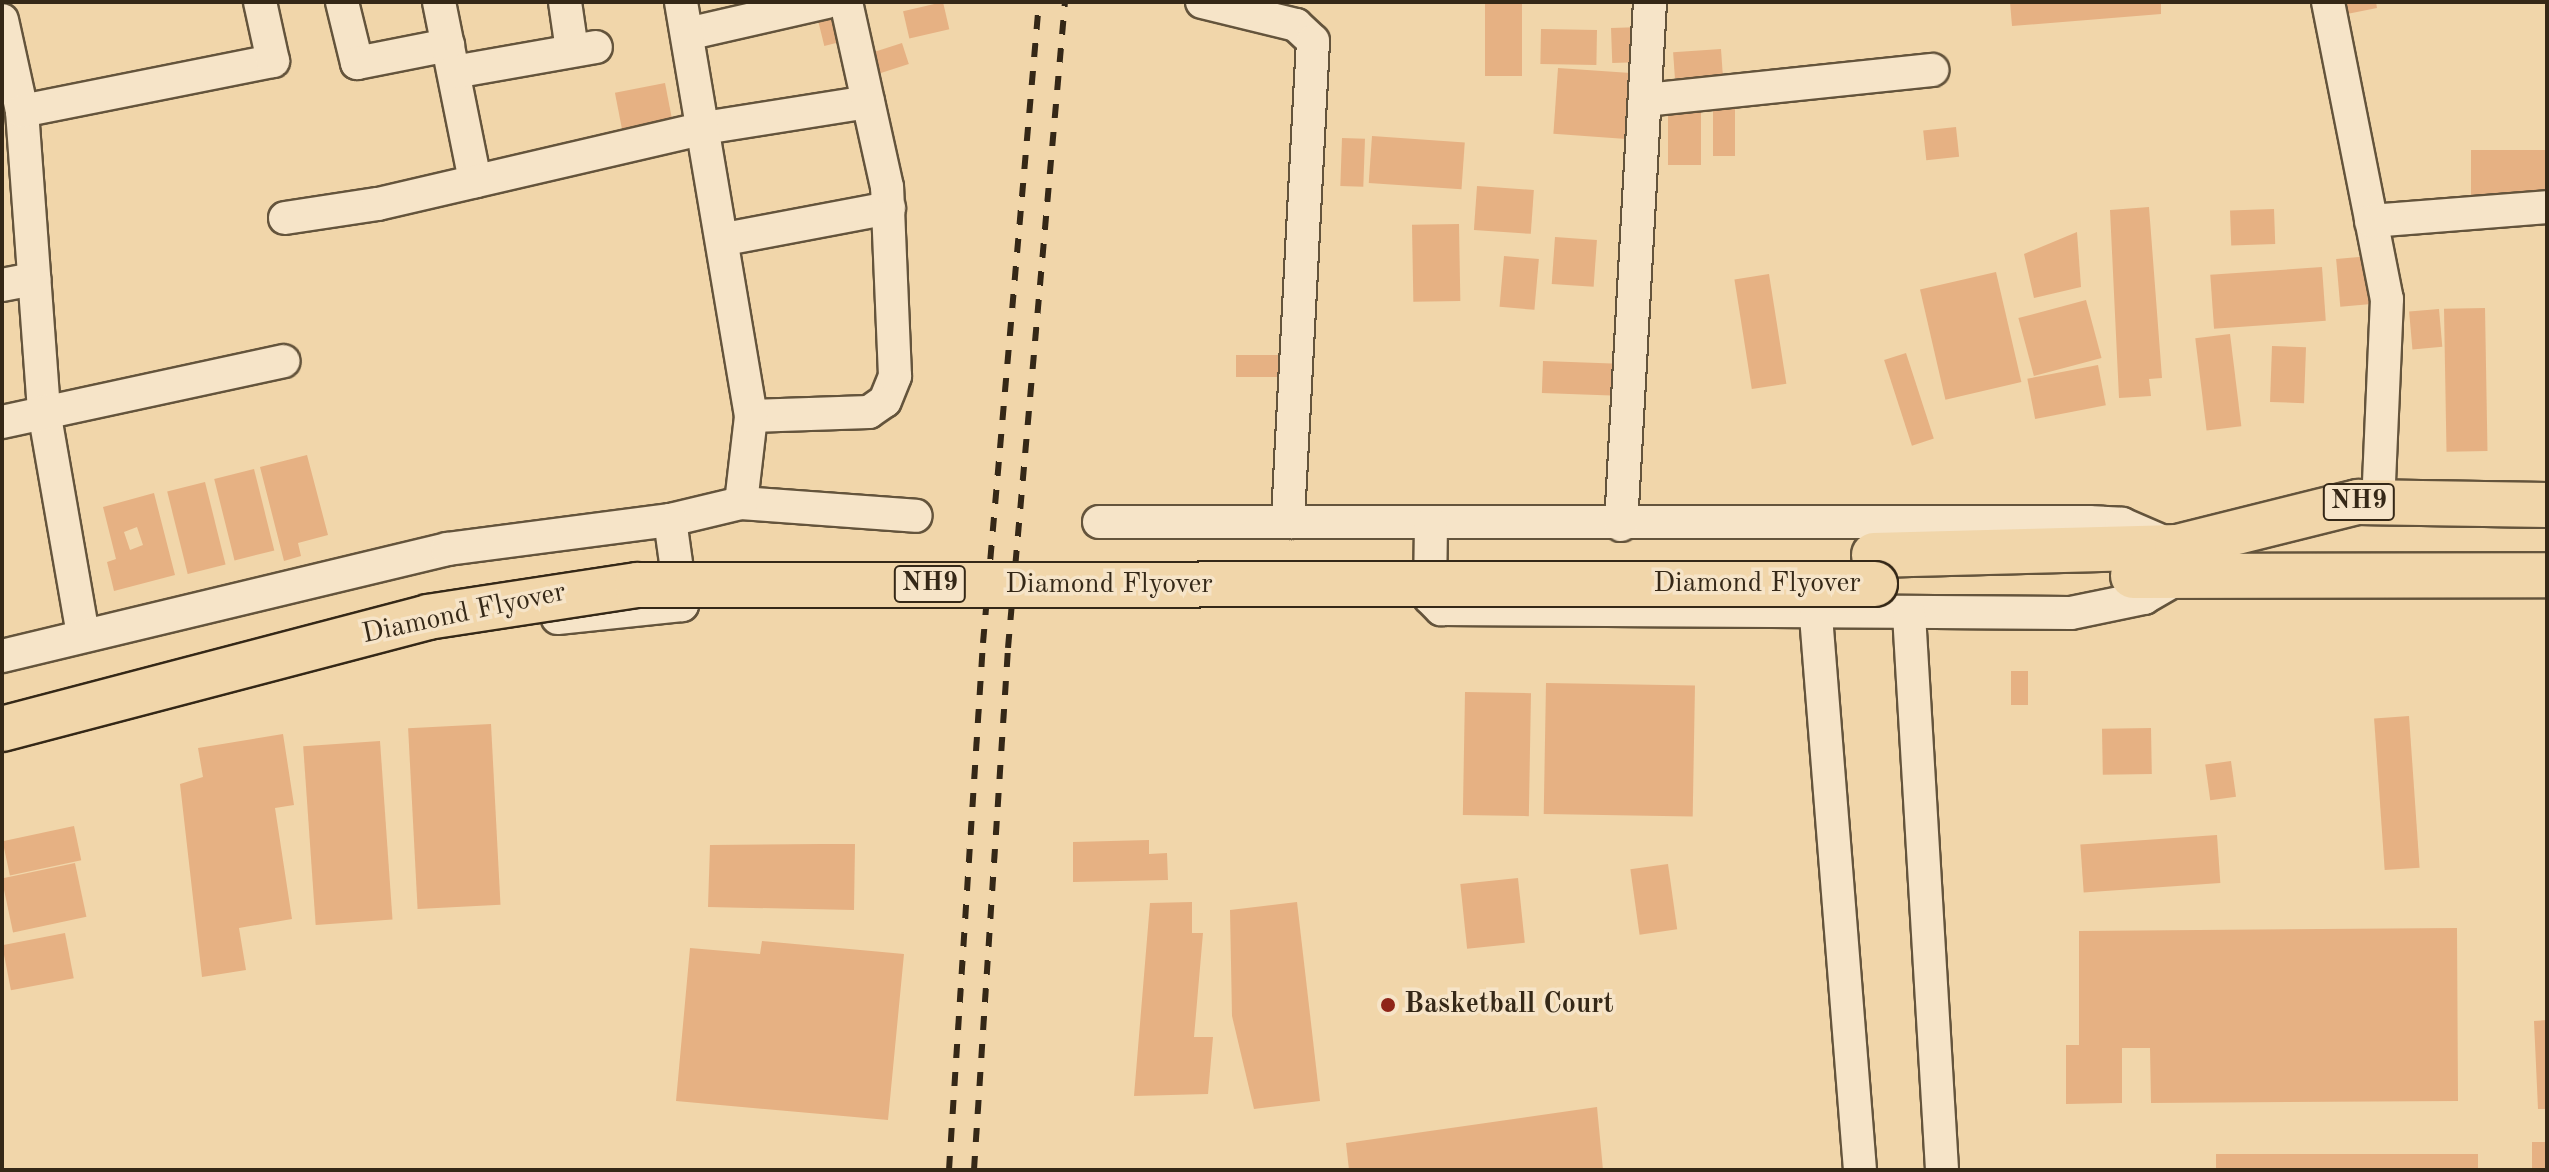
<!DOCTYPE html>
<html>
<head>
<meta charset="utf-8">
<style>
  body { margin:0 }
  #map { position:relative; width:2549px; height:1172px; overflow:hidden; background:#f1d6aa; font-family:"Old Standard TT",serif }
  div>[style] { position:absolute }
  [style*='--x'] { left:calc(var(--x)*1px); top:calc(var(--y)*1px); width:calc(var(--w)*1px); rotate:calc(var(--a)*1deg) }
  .building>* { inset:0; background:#e6b183; transform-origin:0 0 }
  .roads { filter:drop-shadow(2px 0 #64543c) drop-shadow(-2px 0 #64543c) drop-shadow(0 2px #64543c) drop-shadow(0 -2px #64543c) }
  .minor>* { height:32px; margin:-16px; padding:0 16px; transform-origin:16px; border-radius:16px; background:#f6e4c8 }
  .highway>* { height:44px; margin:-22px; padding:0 22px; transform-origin:22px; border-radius:22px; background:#f1d6aa }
  .rail>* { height:6px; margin-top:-3px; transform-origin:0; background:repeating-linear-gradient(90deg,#352817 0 14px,transparent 0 28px) }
  .bridges { filter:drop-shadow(2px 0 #352817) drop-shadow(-2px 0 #352817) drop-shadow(0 2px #352817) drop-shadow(0 -2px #352817) }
  .highway-bridge>* { height:44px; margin:-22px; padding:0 22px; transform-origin:22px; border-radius:22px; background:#f1d6aa }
  .dots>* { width:22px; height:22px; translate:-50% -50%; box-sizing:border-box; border:4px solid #f6e4c8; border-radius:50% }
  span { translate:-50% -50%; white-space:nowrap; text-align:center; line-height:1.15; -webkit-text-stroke:7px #f6e4c8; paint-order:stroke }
  .shield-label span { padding:2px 6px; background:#f6e4c8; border:2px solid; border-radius:6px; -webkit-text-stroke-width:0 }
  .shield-label { font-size:26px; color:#352817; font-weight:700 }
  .street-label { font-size:28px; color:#352817 }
  .poi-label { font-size:28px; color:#352817; font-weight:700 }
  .left { translate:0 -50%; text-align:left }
  .frame { position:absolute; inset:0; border:4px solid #352817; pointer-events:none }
</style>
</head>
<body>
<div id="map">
  <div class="building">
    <i style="left:943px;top:2px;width:28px;height:41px;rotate:77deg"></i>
    <i style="left:1485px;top:2px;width:37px;height:74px"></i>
    <i style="clip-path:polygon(2010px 2px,2161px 2px,2161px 14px,2012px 26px)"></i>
    <i style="clip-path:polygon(2345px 2px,2376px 2px,2377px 8px,2347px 14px)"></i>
    <i style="left:836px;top:10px;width:32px;height:20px;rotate:76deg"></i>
    <i style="left:1642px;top:27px;width:35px;height:31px;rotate:88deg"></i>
    <i style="left:1541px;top:29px;width:56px;height:35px;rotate:1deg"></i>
    <i style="left:902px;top:43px;width:22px;height:31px;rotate:72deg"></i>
    <i style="left:1721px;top:49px;width:26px;height:48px;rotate:86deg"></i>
    <i style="left:1558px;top:68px;width:80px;height:66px;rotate:4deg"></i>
    <i style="left:665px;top:83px;width:43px;height:51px;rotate:79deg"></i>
    <i style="left:1713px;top:95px;width:22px;height:61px"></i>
    <i style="left:1668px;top:102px;width:33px;height:63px"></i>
    <i style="left:1956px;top:127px;width:30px;height:33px;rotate:84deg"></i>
    <i style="left:1372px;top:136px;width:93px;height:47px;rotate:4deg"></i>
    <i style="left:1342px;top:138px;width:23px;height:48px;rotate:2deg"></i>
    <i style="left:2547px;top:150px;width:46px;height:76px;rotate:90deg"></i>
    <i style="left:1477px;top:186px;width:57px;height:44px;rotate:4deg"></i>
    <i style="clip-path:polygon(2149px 207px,2162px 378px,2149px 379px,2151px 396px,2119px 398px,2110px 210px)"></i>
    <i style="left:2274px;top:209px;width:35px;height:44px;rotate:88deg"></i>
    <i style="left:1459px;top:224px;width:77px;height:47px;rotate:89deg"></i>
    <i style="clip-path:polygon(2077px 232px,2081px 287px,2034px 298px,2024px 254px)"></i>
    <i style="left:1555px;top:237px;width:42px;height:47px;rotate:4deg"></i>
    <i style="left:1504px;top:256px;width:35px;height:51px;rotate:5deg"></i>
    <i style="left:2370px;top:256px;width:48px;height:34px;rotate:85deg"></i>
    <i style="left:2322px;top:267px;width:54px;height:112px;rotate:86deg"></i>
    <i style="left:1996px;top:272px;width:113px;height:78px;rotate:77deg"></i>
    <i style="left:1769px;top:274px;width:111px;height:35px;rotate:81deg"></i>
    <i style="left:2086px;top:300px;width:60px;height:70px;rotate:75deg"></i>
    <i style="left:2485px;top:308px;width:143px;height:41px;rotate:89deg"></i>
    <i style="left:2439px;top:309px;width:38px;height:30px;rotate:85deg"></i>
    <i style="left:2230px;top:334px;width:93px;height:35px;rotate:83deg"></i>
    <i style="left:2272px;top:346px;width:34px;height:56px;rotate:2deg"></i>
    <i style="left:1906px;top:353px;width:90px;height:23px;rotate:72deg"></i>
    <i style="left:1236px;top:355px;width:53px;height:22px"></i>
    <i style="left:1543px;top:361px;width:76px;height:32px;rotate:2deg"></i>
    <i style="left:2098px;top:365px;width:41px;height:72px;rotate:79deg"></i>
    <i style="clip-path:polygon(307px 455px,328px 535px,298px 543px,301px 556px,284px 561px,260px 467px)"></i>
    <i style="left:254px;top:469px;width:84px;height:41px;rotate:76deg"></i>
    <i style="left:205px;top:482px;width:85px;height:39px;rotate:76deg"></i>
    <i style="clip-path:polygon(evenodd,154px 493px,175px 575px,114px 591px,107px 562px,116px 559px,103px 507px,154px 493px,137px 527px,143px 545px,130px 550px,124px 532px,137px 527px)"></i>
    <i style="left:2011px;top:671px;width:17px;height:34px"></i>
    <i style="left:1546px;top:683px;width:149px;height:131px;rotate:1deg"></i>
    <i style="left:1465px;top:692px;width:66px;height:123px;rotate:1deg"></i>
    <i style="left:2409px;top:716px;width:152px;height:35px;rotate:86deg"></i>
    <i style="left:491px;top:724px;width:181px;height:83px;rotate:87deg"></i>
    <i style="left:2151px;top:728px;width:46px;height:49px;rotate:89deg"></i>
    <i style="clip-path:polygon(283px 734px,294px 805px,275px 808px,292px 919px,239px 928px,246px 970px,202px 977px,180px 784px,203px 777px,198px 748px)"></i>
    <i style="left:380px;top:741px;width:179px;height:77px;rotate:86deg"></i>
    <i style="left:2231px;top:761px;width:36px;height:26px;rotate:82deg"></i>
    <i style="left:74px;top:826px;width:35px;height:73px;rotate:78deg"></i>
    <i style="left:2217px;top:835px;width:48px;height:137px;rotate:86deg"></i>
    <i style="clip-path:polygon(1149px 840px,1149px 854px,1167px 853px,1168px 880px,1073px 882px,1073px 842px)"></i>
    <i style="clip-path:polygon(822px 844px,855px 844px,854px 910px,708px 907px,710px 845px)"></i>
    <i style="left:75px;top:863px;width:55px;height:75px;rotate:78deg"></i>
    <i style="left:1668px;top:864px;width:66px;height:38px;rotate:82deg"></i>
    <i style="left:1518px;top:878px;width:65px;height:58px;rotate:84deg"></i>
    <i style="clip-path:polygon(1192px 902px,1192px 933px,1203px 933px,1194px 1037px,1213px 1037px,1208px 1094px,1134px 1096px,1150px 903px)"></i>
    <i style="clip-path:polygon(1297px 902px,1320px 1101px,1254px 1109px,1232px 1016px,1230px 910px)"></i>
    <i style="clip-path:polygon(2457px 928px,2458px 1101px,2151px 1103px,2150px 1048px,2122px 1048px,2122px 1103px,2066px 1104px,2066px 1045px,2079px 1045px,2079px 931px)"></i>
    <i style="left:65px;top:933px;width:46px;height:64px;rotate:79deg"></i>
    <i style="clip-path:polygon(762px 941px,904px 954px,888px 1120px,676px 1101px,690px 948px,760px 954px)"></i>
    <i style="clip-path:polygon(2547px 1020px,2547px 1109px,2538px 1109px,2534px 1021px)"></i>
    <i style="clip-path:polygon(1597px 1107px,1603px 1170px,1349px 1170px,1346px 1143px)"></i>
    <i style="left:2532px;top:1142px;width:15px;height:28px"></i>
    <i style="left:2216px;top:1154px;width:262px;height:16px"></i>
  </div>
  <div class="roads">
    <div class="minor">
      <i style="--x:342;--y:2;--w:63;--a:76.2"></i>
      <i style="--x:357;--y:63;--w:93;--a:-11.2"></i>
      <i style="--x:439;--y:2;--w:183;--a:78.6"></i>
      <i style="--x:565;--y:2;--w:49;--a:81.7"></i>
      <i style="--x:1202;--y:2;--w:97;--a:13.7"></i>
      <i style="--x:1296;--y:25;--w:23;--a:43"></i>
      <i style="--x:1313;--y:41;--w:482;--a:93"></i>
      <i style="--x:2328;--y:2;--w:303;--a:78.8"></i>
      <i style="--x:2387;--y:299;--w:203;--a:92.5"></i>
      <i style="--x:2;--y:20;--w:93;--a:77.6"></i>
      <i style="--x:22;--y:111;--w:301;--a:85.8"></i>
      <i style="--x:44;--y:411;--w:227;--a:80.1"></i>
      <i style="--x:687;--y:34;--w:144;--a:-12.9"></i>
      <i style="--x:454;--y:72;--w:144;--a:-10"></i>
      <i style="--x:1646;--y:100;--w:288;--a:-6"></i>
      <i style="--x:22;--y:111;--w:256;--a:-11.3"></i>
      <i style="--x:273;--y:61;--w:60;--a:-102.4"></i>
      <i style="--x:285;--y:218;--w:94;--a:-8.6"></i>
      <i style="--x:378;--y:204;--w:335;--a:-13.1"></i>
      <i style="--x:704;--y:128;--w:166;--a:-9"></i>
      <i style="--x:2371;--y:221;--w:177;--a:-4.5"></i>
      <i style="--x:725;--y:239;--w:167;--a:-10.7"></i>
      <i style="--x:2;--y:285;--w:33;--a:-11"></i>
      <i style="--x:751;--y:416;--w:118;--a:-1.9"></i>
      <i style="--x:869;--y:412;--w:19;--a:-35"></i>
      <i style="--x:885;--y:401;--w:27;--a:-68"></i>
      <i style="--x:895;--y:376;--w:189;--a:-92.4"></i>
      <i style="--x:887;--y:187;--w:189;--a:-102.5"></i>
      <i style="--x:2;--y:422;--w:288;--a:-12.2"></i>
      <i style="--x:741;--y:503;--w:175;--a:4.2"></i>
      <i style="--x:670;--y:520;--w:73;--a:-13.5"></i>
      <i style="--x:741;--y:503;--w:88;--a:-83.4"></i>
      <i style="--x:751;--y:416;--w:420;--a:-99.6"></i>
      <i style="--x:1099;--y:522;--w:990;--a:0"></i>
      <i style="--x:2089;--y:522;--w:33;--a:3"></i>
      <i style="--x:2122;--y:524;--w:48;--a:23.4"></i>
      <i style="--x:1431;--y:523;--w:75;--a:90.8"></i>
      <i style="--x:1430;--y:598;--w:16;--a:45"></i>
      <i style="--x:1441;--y:609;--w:630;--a:0.36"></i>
      <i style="--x:2071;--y:613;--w:75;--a:-11.6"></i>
      <i style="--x:2144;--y:598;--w:44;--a:-30.1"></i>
      <i style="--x:1621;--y:525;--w:524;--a:-86.83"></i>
      <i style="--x:1909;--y:614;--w:557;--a:86.6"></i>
      <i style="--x:1816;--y:616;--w:556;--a:85.46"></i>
      <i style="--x:2;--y:656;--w:458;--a:-13.5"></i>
      <i style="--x:447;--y:549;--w:225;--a:-7.4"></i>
      <i style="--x:670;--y:520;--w:86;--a:82"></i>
      <i style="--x:682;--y:605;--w:125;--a:174"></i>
    </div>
    <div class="highway">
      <i style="--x:1874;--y:555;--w:303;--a:-1.5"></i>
      <i style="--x:2177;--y:547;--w:187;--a:-14"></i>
      <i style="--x:2358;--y:502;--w:189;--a:0.9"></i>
      <i style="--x:2133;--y:576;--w:414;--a:-0.1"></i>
    </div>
  </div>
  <div class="rail">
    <i style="--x:949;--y:1170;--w:528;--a:-86.31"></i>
    <i style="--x:983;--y:643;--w:643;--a:-85.01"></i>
    <i style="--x:974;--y:1170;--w:523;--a:-86.27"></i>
    <i style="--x:1008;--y:648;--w:649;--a:-84.96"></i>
  </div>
  <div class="bridges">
    <div class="highway-bridge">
      <i style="--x:2;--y:729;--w:440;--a:-14.7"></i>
      <i style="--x:428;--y:617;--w:211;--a:-8.7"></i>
      <i style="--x:637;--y:585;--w:1238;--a:-0.05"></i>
    </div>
  </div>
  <div class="dots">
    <i style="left:1388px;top:1005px;background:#8f2418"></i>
  </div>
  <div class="shield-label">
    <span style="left:2359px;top:502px">NH9</span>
    <span style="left:930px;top:584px">NH9</span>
  </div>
  <div class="street-label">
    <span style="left:1757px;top:584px">Diamond Flyover</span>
    <span style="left:1109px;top:585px">Diamond Flyover</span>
    <span style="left:464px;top:614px;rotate:-12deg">Diamond Flyover</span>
  </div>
  <div class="poi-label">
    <span class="left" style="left:1404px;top:1005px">Basketball Court</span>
  </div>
  <div class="frame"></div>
</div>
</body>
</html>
